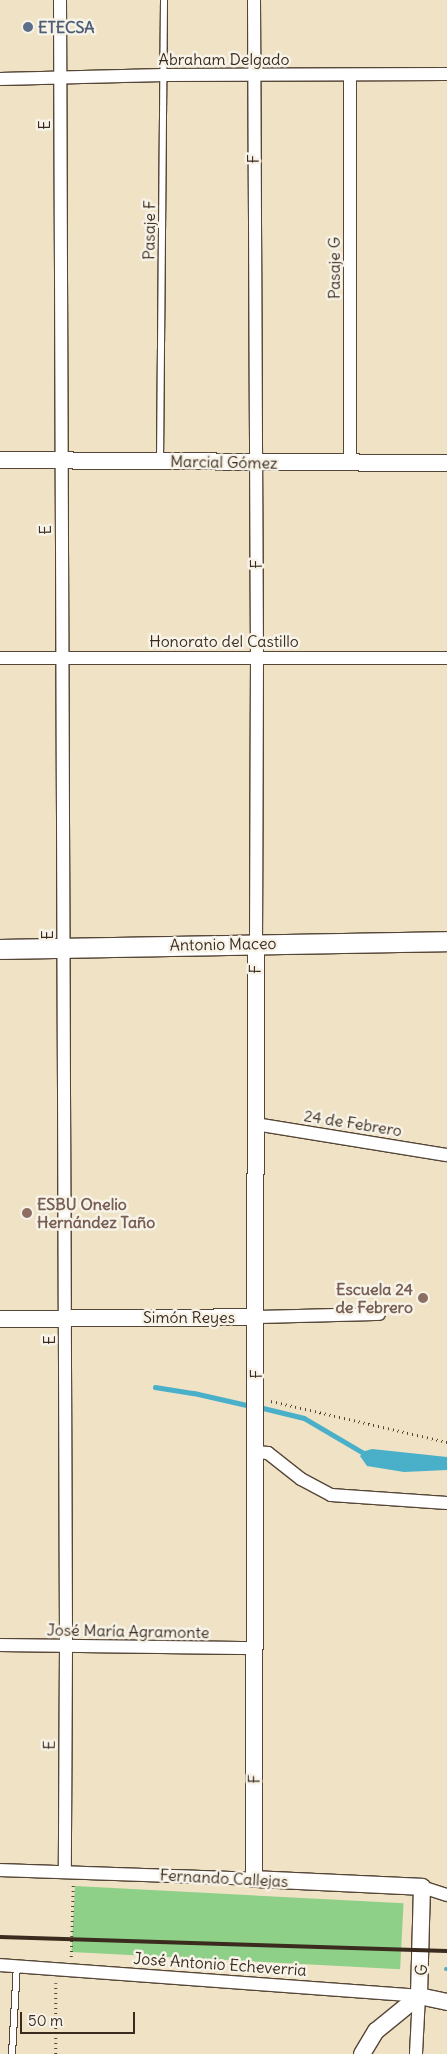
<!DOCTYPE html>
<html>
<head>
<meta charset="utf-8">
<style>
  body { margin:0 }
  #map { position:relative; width:447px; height:2054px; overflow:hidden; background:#efe2c5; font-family:Delius,sans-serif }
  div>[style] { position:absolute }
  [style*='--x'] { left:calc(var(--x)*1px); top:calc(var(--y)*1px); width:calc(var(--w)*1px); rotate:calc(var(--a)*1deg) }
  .green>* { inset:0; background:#8ed088; transform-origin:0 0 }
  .water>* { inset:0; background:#4aafc9 }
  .stream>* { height:4.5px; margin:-2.25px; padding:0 2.25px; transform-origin:2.25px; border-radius:2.25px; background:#4aafc9 }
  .path>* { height:2.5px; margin-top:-1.25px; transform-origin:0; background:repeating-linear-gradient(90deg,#564637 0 1px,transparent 0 5px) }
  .roads { filter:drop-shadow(1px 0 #564637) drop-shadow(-1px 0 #564637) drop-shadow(0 1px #564637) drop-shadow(0 -1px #564637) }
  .service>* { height:6px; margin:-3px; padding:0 3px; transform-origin:3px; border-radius:3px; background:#fff }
  .minor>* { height:12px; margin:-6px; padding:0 6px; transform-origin:6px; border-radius:6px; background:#fff }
  .tertiary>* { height:16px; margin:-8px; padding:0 8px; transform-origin:8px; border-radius:8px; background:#fff }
  .secondary>* { height:19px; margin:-9.5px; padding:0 9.5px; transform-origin:9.5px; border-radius:9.5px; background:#fff }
  .rail>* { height:4px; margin:-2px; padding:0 2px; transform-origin:2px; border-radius:2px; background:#3b2a1e }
  .dots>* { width:14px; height:14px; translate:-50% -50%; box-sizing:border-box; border:2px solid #f7f3e8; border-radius:50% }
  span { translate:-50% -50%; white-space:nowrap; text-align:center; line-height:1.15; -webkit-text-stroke:5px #f7f3e8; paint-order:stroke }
  .service-label { font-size:16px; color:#4e5e75; font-weight:700 }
  .left { translate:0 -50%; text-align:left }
  .street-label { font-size:16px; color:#3b2a1e }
  .education-label { font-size:16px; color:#785e54; font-weight:700 }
  .right { translate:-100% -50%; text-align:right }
  .scale { position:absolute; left:20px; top:2012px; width:115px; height:22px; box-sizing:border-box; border:2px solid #3b2a1e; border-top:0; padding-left:6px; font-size:15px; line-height:18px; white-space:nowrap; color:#3b2a1e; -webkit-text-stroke:4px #f7f3e8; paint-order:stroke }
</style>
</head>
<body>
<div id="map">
  <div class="green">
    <i style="left:75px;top:1886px;width:329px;height:66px;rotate:3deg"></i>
  </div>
  <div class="water">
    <i style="clip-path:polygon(372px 1449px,447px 1457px,447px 1470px,404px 1472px,367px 1466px,360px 1456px,365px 1451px)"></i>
  </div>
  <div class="stream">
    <i style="--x:155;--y:1387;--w:39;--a:9"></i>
    <i style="--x:194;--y:1393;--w:58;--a:12.8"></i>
    <i style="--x:259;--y:1407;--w:46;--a:13.7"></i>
    <i style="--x:304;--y:1418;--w:73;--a:30.4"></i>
    <i style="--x:446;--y:1969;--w:1;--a:0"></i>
  </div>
  <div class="path">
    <i style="--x:271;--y:1401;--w:181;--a:13.1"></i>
    <i style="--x:71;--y:1957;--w:72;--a:-88.4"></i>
    <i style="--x:56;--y:1983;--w:71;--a:90"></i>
  </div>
  <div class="roads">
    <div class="service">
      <i style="--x:160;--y:460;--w:460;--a:-89.5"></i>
      <i style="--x:12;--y:2054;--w:89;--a:-86.8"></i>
    </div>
    <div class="minor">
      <i style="--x:60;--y:0;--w:1646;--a:89.79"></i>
      <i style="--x:66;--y:1646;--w:225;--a:90.3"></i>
      <i style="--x:254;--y:0;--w:658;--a:89.74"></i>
      <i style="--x:257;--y:658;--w:286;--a:90.2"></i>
      <i style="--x:350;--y:75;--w:387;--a:90"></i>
      <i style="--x:0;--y:79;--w:164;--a:-1.4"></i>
      <i style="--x:164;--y:75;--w:283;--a:-0.2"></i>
      <i style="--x:0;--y:658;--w:447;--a:0"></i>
      <i style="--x:255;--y:1124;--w:194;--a:9.2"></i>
      <i style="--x:255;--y:1317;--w:124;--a:-1.4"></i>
      <i style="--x:255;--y:1452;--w:13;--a:4"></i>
      <i style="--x:268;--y:1453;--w:42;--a:38.2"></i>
      <i style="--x:301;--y:1479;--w:34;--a:28"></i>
      <i style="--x:331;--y:1495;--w:116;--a:3.9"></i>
      <i style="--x:0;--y:1645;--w:255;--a:0.7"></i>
      <i style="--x:0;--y:1870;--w:254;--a:2"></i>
      <i style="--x:422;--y:1887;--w:26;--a:18"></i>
      <i style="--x:0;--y:1965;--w:420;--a:4.2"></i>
      <i style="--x:419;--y:1996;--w:58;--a:93"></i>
    </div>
    <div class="tertiary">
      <i style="--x:0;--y:460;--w:447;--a:0.4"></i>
      <i style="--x:256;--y:944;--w:935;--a:90.12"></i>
      <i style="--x:254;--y:1879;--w:168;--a:2.7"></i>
      <i style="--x:422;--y:1887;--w:109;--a:91.6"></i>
      <i style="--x:0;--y:1319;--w:255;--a:-0.4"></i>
      <i style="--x:419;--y:1996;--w:29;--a:12"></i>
      <i style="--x:362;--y:2054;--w:27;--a:-59"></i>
      <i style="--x:376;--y:2031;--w:55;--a:-39.1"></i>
    </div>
    <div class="secondary">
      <i style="--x:0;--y:949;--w:447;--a:-1"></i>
    </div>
  </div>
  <div class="rail">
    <i style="--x:0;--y:1937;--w:447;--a:1.8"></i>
  </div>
  <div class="dots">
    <i style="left:28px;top:27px;background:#5c6f8a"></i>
    <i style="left:27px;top:1213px;background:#8d6e63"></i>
    <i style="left:423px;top:1298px;background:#8d6e63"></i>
  </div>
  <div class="service-label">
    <span class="left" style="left:38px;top:27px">ETECSA</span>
  </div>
  <div class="street-label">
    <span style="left:224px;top:59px">Abraham Delgado</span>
    <span style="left:44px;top:125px;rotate:-90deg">E</span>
    <span style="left:253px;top:159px;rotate:-90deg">F</span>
    <span style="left:149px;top:230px;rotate:-89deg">Pasaje F</span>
    <span style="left:334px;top:268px;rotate:-90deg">Pasaje G</span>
    <span style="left:224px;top:462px;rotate:1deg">Marcial Gómez</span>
    <span style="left:45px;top:530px;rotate:-91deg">E</span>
    <span style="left:256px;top:564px;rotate:-91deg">F</span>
    <span style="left:224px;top:641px">Honorato del Castillo</span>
    <span style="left:47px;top:935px;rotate:-90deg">E</span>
    <span style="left:223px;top:944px;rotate:-1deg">Antonio Maceo</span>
    <span style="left:255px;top:969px;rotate:-89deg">F</span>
    <span style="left:353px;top:1123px;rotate:9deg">24 de Febrero</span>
    <span style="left:189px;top:1317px">Simón Reyes</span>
    <span style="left:49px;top:1340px;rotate:-90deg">E</span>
    <span style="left:256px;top:1374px;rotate:-91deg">F</span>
    <span style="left:128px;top:1631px;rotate:1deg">José María Agramonte</span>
    <span style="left:49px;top:1745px;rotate:-90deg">E</span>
    <span style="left:254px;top:1779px;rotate:-90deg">F</span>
    <span style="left:224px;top:1878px;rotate:3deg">Fernando Callejas</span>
    <span style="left:220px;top:1964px;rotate:4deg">José Antonio Echeverria</span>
    <span style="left:421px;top:1970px;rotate:-87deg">G</span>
  </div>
  <div class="education-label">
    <span class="left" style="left:37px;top:1213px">ESBU Onelio<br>Hernández Taño</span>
    <span class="right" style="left:413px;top:1298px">Escuela 24<br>de Febrero</span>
  </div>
  <div class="scale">50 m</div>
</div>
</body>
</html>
